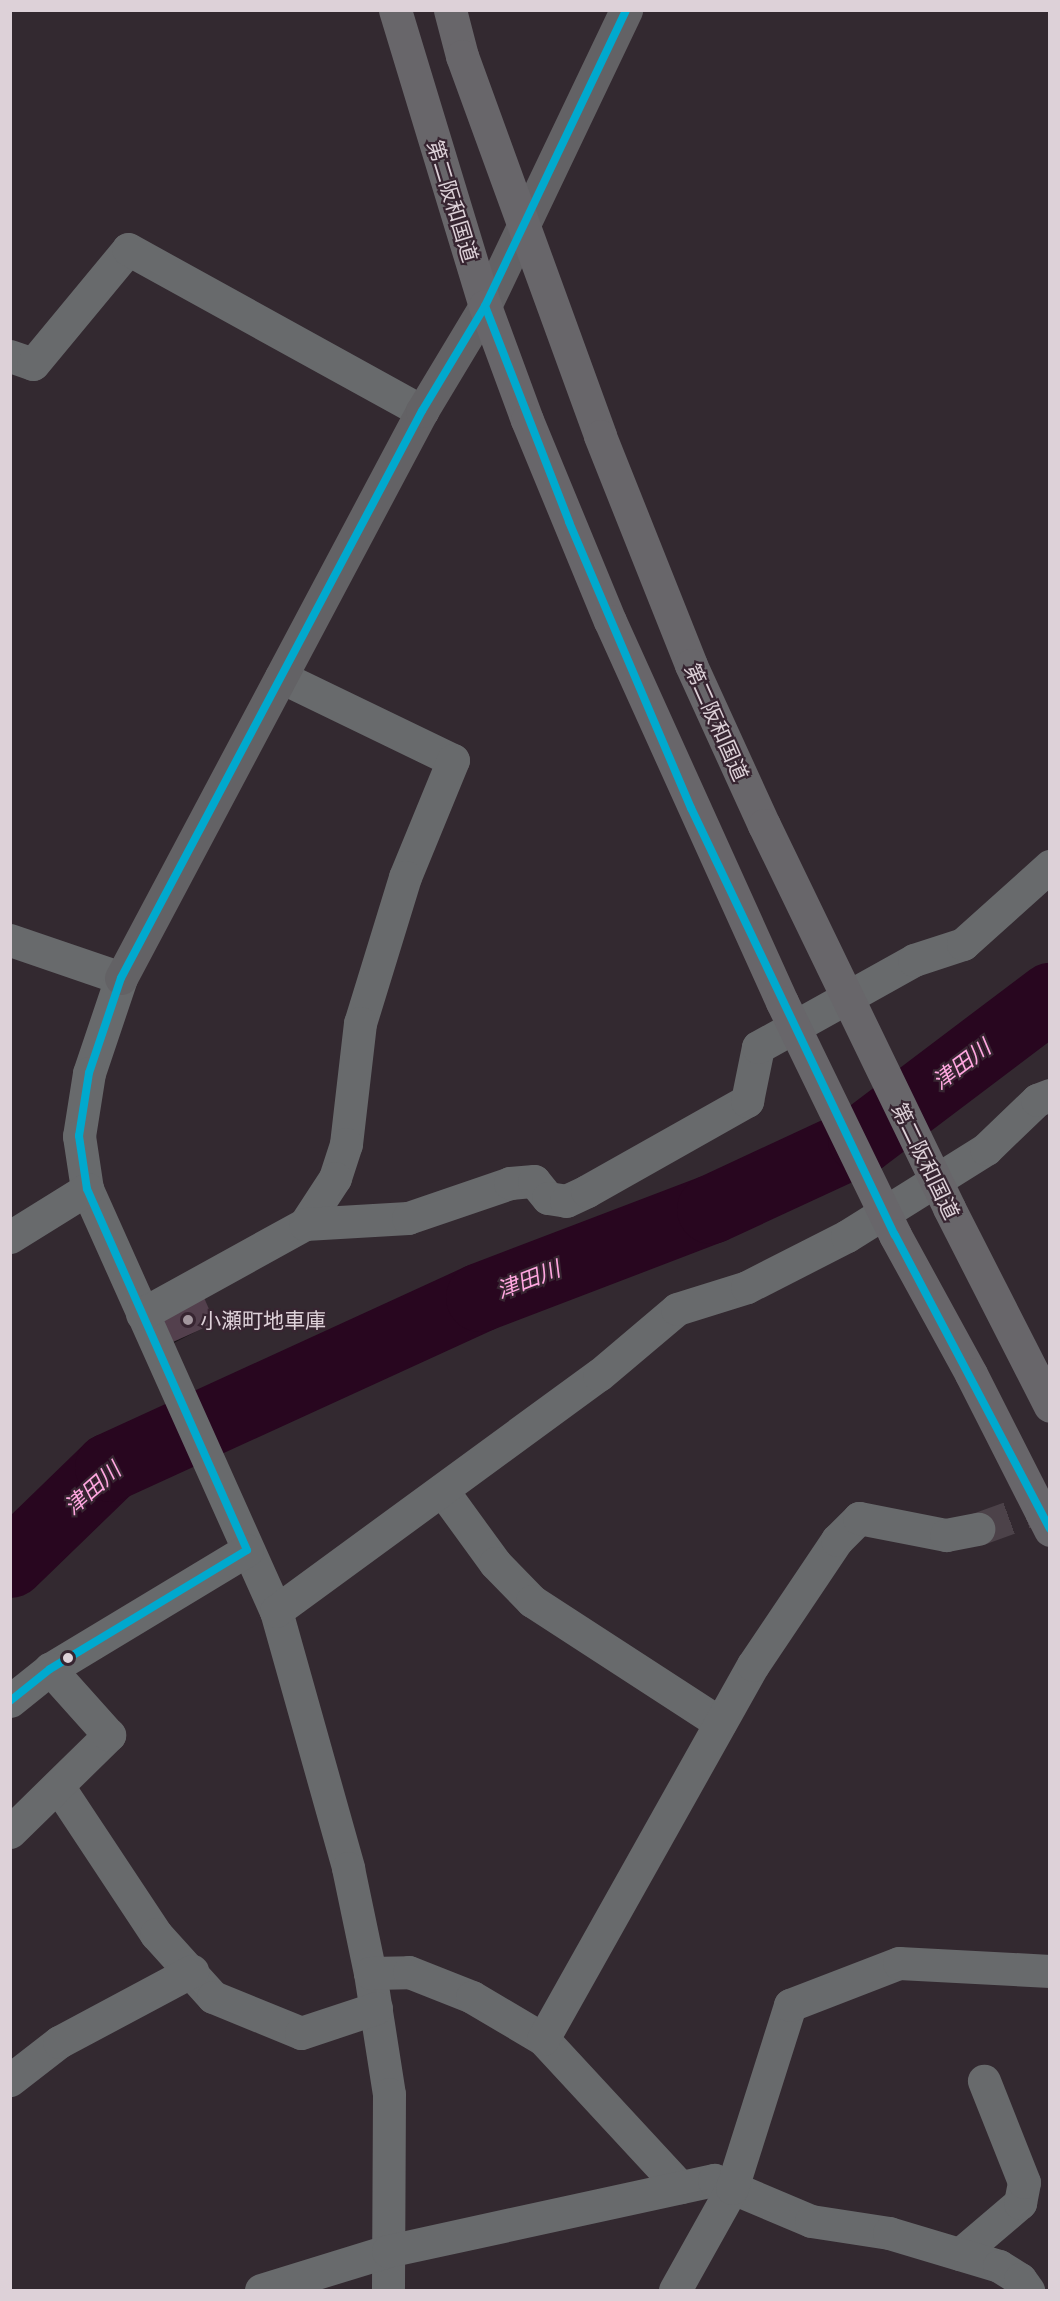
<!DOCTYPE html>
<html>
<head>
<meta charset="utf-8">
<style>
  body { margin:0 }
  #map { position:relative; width:1060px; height:2301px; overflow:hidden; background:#332930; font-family:Lato,"Noto Sans JP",sans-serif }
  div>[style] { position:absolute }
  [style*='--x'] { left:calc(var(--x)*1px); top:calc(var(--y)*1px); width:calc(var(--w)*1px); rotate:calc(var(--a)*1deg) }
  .shadow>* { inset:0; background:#0007 }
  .stream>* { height:12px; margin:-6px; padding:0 6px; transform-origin:6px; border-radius:6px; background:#28061f }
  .river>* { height:69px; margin:-34.5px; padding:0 34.5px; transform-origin:34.5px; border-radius:34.5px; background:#28061f }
  .building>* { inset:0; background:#53404d }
  .street-tunnel>* { height:33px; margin-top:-16.5px; transform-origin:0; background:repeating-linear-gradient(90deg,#4c4249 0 33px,transparent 0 49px) }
  .street>* { height:33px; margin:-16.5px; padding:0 16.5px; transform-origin:16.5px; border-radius:16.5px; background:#686a6c }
  .secondary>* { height:33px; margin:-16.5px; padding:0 16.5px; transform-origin:16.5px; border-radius:16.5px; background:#636265 }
  .highway>* { height:33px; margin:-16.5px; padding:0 16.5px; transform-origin:16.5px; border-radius:16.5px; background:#68666a }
  .bus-1>* { height:8px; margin:-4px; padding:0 4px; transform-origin:4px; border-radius:4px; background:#00a9ce }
  .dots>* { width:16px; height:16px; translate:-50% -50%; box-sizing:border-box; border:3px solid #372531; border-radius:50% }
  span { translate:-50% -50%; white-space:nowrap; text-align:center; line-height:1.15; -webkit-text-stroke:4.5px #372531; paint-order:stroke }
  .street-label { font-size:21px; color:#ddd1d8 }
  .poi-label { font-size:21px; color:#ddd1d8 }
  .left { translate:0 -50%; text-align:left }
  .water-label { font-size:22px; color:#ffa7e0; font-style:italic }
  .frame { position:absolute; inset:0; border:12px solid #ddd1d8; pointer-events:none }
</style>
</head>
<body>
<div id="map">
  <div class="shadow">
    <i style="clip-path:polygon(213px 1323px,166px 1347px,154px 1324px)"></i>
  </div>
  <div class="stream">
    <i style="--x:1042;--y:1005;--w:9;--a:32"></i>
  </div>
  <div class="river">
    <i style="--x:10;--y:1563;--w:138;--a:-44.1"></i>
    <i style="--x:109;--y:1467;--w:408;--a:-24.6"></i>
    <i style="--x:480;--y:1297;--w:247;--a:-20.9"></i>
    <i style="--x:711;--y:1209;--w:166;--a:-24.9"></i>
    <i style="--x:862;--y:1139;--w:236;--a:-37.1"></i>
  </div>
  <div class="building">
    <i style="clip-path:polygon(202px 1293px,215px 1323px,173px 1342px,160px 1316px)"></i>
  </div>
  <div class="street-tunnel">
    <i style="--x:978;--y:1529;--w:77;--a:-19.9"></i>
  </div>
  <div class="street">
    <i style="--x:10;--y:356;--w:24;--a:19"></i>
    <i style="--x:33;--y:364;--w:149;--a:-50.4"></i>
    <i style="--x:128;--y:249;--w:336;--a:28.9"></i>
    <i style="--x:281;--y:677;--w:191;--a:25.8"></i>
    <i style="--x:453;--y:760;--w:126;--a:112.3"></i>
    <i style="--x:405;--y:877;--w:153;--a:107.1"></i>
    <i style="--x:360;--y:1023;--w:122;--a:96.6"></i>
    <i style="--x:346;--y:1144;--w:36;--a:108"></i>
    <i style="--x:335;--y:1178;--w:55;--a:123.1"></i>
    <i style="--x:10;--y:940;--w:117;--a:18.9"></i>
    <i style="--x:121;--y:978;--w:100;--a:108.6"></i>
    <i style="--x:89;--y:1073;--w:64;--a:99"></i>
    <i style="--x:79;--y:1136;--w:54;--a:81.4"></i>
    <i style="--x:87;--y:1189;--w:462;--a:65.9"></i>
    <i style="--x:276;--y:1611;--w:267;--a:74.3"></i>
    <i style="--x:348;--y:1868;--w:107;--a:78.2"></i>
    <i style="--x:370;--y:1973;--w:122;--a:81.1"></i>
    <i style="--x:389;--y:2094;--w:196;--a:90.3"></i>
    <i style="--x:10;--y:1237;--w:91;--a:-31.9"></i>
    <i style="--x:142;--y:1314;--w:186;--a:-28.9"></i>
    <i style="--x:305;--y:1224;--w:103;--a:-3.3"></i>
    <i style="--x:408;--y:1218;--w:108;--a:-18.9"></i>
    <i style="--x:510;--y:1183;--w:24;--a:-5"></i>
    <i style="--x:534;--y:1181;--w:22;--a:51"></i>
    <i style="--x:548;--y:1198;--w:18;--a:9"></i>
    <i style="--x:566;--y:1201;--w:23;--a:-25"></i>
    <i style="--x:587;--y:1191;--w:184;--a:-29.4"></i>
    <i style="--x:747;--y:1101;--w:55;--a:-78.5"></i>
    <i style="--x:758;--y:1047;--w:179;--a:-29.1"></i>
    <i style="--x:914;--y:960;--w:52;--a:-18.1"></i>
    <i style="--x:963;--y:944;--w:117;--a:-41.9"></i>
    <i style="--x:442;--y:1490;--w:90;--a:54"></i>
    <i style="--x:495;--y:1563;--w:53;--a:45.8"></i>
    <i style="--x:532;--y:1601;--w:224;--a:33"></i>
    <i style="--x:276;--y:1611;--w:400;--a:-36.2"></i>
    <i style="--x:599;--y:1375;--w:102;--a:-40.2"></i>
    <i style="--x:677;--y:1309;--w:73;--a:-17.4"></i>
    <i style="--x:747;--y:1287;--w:112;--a:-27"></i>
    <i style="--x:847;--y:1236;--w:164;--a:-32"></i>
    <i style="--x:986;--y:1149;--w:71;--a:-43.9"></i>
    <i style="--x:1037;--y:1100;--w:14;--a:-21"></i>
    <i style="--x:10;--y:1701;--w:51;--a:-38.7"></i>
    <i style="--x:50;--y:1669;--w:230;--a:-31.1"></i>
    <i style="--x:58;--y:1786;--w:178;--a:56.5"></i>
    <i style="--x:156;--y:1934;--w:85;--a:47.9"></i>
    <i style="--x:213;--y:1997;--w:95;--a:22.2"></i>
    <i style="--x:301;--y:2033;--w:79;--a:-18.4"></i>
    <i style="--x:10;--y:1832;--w:139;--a:-44.4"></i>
    <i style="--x:109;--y:1735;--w:89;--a:-131.8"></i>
    <i style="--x:370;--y:1973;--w:39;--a:-1"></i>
    <i style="--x:409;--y:1972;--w:68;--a:21.6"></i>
    <i style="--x:472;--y:1997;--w:82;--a:30.6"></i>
    <i style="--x:543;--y:2039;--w:202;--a:47.2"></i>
    <i style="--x:543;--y:2039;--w:429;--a:-60.7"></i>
    <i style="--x:753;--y:1665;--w:151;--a:-56.1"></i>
    <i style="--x:837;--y:1540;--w:31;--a:-45"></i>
    <i style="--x:859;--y:1518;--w:89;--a:11.1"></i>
    <i style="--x:946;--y:1535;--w:33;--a:-11"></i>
    <i style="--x:10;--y:2080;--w:62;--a:-37.8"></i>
    <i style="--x:59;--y:2042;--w:151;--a:-28.1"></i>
    <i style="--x:960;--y:2254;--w:79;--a:-40.4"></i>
    <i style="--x:1020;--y:2203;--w:21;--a:-79"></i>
    <i style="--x:1024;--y:2182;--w:109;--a:-111.6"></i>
    <i style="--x:261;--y:2290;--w:133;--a:-17.1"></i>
    <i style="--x:388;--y:2251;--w:334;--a:-12.3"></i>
    <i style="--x:714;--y:2180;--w:105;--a:22.9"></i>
    <i style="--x:811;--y:2221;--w:79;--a:8.7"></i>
    <i style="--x:889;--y:2233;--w:115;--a:16.7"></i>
    <i style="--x:999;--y:2266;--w:25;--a:32"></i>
    <i style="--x:1020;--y:2279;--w:14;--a:54"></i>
    <i style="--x:675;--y:2290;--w:117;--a:-60.8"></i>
    <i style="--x:732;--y:2188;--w:192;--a:-72.4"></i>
    <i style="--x:790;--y:2005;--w:117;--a:-21.1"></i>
    <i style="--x:899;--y:1963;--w:151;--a:3"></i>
  </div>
  <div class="secondary">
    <i style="--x:121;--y:978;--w:642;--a:-62.04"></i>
    <i style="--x:422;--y:411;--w:122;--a:-59"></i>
    <i style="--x:485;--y:306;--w:328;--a:-64.5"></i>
  </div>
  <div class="highway">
    <i style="--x:395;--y:10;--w:309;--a:73.1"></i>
    <i style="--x:485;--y:306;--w:121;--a:69.8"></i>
    <i style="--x:527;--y:420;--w:217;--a:67.6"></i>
    <i style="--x:610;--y:621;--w:418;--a:65.7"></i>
    <i style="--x:782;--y:1002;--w:259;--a:64.1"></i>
    <i style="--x:895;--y:1235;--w:158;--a:61.3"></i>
    <i style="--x:971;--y:1374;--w:175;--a:63.1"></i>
    <i style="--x:450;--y:10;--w:48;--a:75.4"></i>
    <i style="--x:462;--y:56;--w:404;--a:70"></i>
    <i style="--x:600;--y:436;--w:246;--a:68.3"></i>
    <i style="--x:691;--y:665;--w:176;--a:65.5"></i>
    <i style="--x:764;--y:825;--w:425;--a:64.2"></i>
    <i style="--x:949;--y:1208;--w:222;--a:63"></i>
  </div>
  <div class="bus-1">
    <i style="--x:485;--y:306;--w:232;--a:68.7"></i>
    <i style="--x:569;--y:522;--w:311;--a:66.9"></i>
    <i style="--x:691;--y:808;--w:473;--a:64.5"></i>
    <i style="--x:895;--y:1235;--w:332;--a:62.2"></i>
    <i style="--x:10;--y:1701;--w:51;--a:-38.7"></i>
    <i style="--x:50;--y:1669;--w:230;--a:-31.1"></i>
    <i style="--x:247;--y:1550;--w:395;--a:-113.9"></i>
    <i style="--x:87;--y:1189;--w:54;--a:-98.6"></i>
    <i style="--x:79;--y:1136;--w:64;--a:-81"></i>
    <i style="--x:89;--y:1073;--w:100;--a:-71.4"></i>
    <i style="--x:121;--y:978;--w:642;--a:-62.04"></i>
    <i style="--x:422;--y:411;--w:122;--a:-59"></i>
    <i style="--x:485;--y:306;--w:328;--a:-64.5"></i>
  </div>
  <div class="dots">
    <i style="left:188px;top:1320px;background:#a2969d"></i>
    <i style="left:68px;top:1658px;background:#ddd1d8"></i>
  </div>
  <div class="street-label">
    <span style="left:453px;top:201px;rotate:73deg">第二阪和国道</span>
    <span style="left:717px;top:722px;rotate:66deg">第二阪和国道</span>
    <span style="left:926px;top:1161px;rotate:64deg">第二阪和国道</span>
  </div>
  <div class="poi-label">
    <span class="left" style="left:200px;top:1320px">小瀬町地車庫</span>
  </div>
  <div class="water-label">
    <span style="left:961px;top:1064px;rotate:-37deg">津田川</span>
    <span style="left:528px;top:1279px;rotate:-21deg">津田川</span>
    <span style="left:92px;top:1488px;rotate:-41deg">津田川</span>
  </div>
  <div class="frame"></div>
</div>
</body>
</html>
